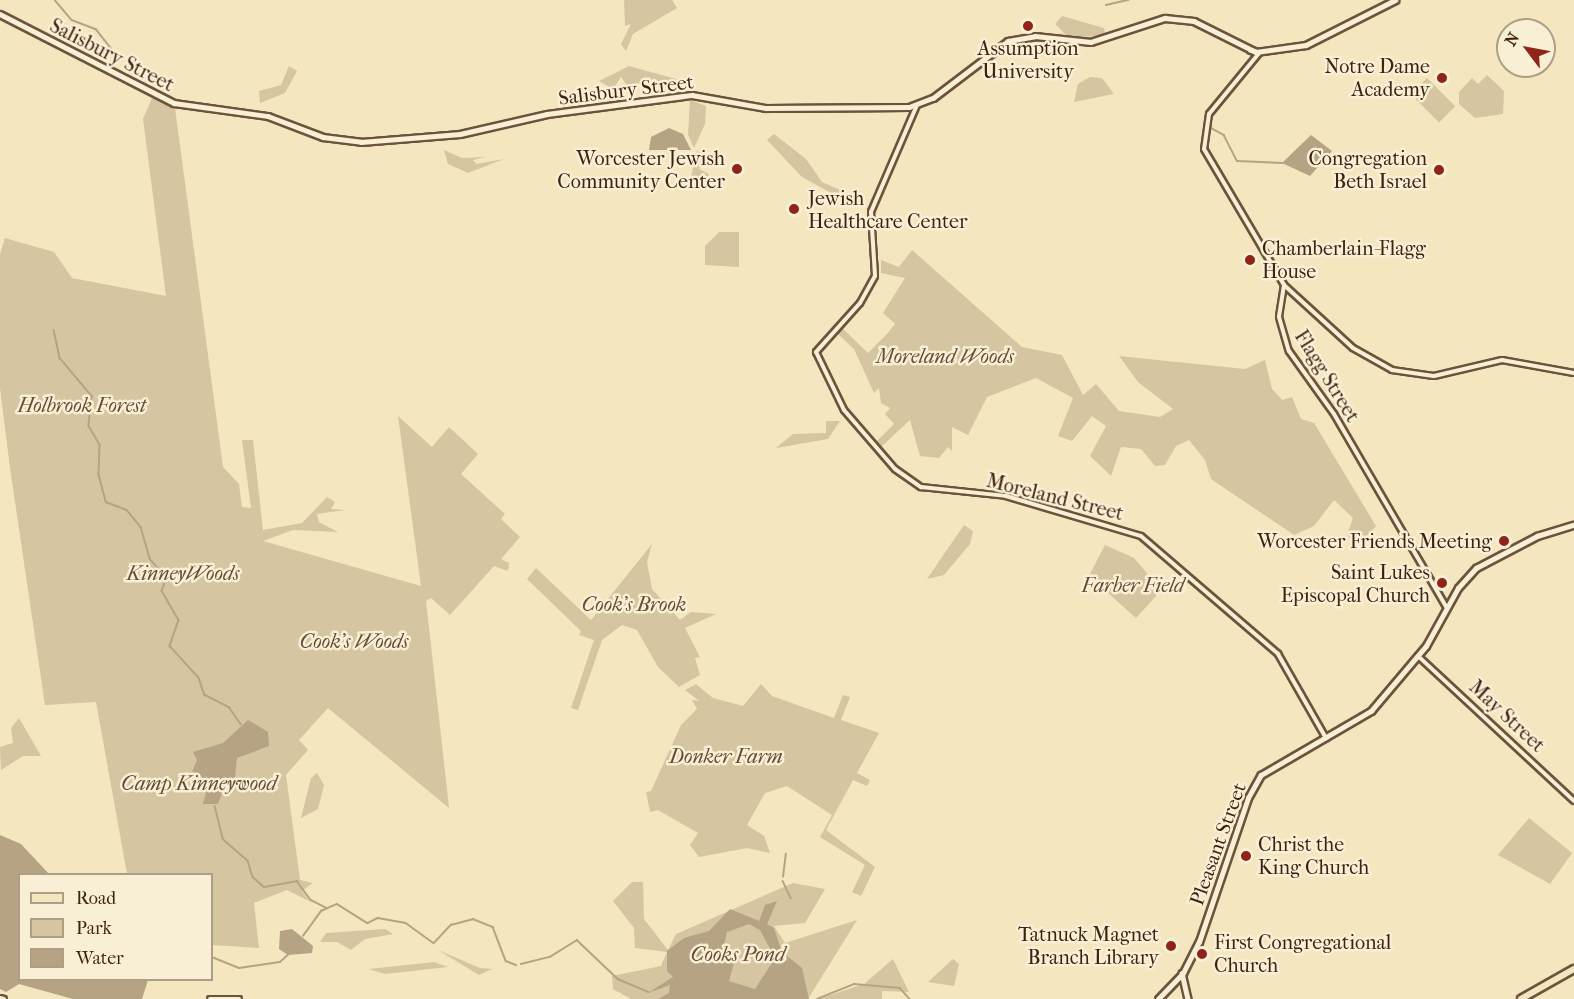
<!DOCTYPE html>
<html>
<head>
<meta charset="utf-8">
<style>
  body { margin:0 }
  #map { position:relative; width:1574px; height:999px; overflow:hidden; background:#f4e6be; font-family:"IM FELL French Canon",serif }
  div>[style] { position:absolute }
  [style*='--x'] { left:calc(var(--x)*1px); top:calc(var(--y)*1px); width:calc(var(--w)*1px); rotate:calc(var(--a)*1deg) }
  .green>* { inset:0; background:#d5c5a1; transform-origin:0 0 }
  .water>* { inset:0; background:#b6a383 }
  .stream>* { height:1.5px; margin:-0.75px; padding:0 0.75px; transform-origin:0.75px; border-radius:0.75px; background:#b6a383 }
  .roads { filter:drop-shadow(2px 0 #6c533c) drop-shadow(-2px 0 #6c533c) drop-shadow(0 2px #6c533c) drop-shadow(0 -2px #6c533c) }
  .tertiary>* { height:4px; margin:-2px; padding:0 2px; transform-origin:2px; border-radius:2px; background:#f8efd5 }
  .secondary>* { height:4.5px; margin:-2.25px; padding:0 2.25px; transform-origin:2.25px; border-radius:2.25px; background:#f8efd5 }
  .primary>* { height:6px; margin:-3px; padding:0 3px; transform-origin:3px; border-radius:3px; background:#f4e6be }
  .dots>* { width:16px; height:16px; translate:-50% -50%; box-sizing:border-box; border:3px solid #f8efd5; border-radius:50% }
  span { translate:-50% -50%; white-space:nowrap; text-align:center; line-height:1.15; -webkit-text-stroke:5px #f8efd5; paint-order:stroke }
  .poi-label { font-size:20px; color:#3e2211 }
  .right { translate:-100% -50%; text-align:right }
  .left { translate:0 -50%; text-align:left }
  .street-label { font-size:20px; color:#3e2211 }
  .park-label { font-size:20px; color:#644b35; font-style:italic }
  .legend { position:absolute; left:18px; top:873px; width:195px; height:108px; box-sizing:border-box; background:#f8efd5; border:2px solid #ae9d87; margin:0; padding:8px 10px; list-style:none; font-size:18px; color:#3e2211 }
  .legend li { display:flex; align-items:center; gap:12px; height:30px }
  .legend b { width:30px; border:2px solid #ae9d87 }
  .north { position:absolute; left:1496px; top:18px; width:60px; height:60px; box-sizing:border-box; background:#f8efd5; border:2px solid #ae9d87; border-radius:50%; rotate:302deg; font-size:16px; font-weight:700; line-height:24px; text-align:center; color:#3e2211 }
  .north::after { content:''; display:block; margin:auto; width:21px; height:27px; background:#8f2418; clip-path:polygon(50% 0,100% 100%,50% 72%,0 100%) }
</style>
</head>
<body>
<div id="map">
  <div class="green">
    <i style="clip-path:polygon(624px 0,672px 0,677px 8px,633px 34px,626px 51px,621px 44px,631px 24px,625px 26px)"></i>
    <i style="clip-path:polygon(1062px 16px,1104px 28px,1105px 35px,1069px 38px,1055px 24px)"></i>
    <i style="clip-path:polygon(289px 66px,297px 71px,285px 93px,260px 103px,259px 91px,281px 85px)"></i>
    <i style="clip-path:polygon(629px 66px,676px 79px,686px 90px,653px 80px,628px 87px,621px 77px,613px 89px,599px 81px)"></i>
    <i style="clip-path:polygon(1487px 75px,1504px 91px,1503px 114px,1475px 118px,1459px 104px,1459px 92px,1472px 78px,1478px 84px)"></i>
    <i style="clip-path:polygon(1090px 77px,1102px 78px,1114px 94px,1074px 102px,1078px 84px)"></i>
    <i style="left:1427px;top:78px;width:40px;height:23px;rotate:45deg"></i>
    <i style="clip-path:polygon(152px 98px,175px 108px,223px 467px,239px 484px,242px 507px,251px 508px,242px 440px,253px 440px,263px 530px,302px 523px,327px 497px,335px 502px,331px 509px,345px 510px,317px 514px,319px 522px,338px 532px,293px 530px,263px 541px,421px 586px,398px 416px,432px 447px,449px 427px,478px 454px,461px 474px,505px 514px,501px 519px,520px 537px,501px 559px,509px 563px,508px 571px,494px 566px,450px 615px,431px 598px,426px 601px,449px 808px,328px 708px,299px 740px,308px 750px,286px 775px,300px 880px,313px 883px,302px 891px,309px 901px,287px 890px,254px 903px,259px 948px,212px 945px,212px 874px,127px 874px,96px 702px,45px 705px,10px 468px,0 388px,0 254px,5px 238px,54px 252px,72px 278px,166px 296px,143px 119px)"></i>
    <i style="clip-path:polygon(690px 100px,706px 106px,705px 124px,694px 148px,688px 135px)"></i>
    <i style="clip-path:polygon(774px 134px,806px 159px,822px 182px,854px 196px,842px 199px,802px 177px,767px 140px)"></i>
    <i style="clip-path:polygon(444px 150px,462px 158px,485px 157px,473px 160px,476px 164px,504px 159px,468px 173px,448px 164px)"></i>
    <i style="clip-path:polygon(697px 151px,706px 155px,699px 169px,709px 174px,701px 191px,689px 186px)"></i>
    <i style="clip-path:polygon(719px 232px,739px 232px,739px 267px,705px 265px,705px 246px)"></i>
    <i style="clip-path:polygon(912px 250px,1022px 347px,1062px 355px,1083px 395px,1096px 384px,1119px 411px,1160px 417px,1173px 409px,1138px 382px,1119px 356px,1245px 369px,1265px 360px,1272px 389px,1282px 400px,1292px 397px,1301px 419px,1314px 423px,1376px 526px,1358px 546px,1347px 535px,1353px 518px,1334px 500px,1314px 526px,1294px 535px,1211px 479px,1205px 460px,1189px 440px,1176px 446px,1165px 465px,1155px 466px,1141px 449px,1121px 447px,1111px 476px,1090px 456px,1106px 426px,1092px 416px,1072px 441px,1058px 436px,1073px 398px,1036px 378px,987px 397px,968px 435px,952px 427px,952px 451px,948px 447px,939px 458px,920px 456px,910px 420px,881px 447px,876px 442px,894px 424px,885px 414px,890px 408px,881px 403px,879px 388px,874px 393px,854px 349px,837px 333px,842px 328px,868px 353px,887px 334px,895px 324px,883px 313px,905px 278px,881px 273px,881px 260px,899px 267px)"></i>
    <i style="clip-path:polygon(826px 421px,840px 421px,828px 439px,776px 448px,793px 434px,826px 433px)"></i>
    <i style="clip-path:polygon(964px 525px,973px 531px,970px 544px,944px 575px,927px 579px)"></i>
    <i style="clip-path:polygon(652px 544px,647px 562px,652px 589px,680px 620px,691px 612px,716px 614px,685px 628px,700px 657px,695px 658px,700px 675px,679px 687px,658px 667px,637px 630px,622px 625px,602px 640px,578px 710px,571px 708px,594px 640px,579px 635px,581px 631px,527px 579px,536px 568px,591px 620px)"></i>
    <i style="clip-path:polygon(1105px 545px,1134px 558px,1157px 585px,1156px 596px,1136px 618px,1089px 576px)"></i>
    <i style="clip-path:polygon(696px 684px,713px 698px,743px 706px,761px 684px,772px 696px,834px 718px,843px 695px,850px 697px,841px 720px,879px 733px,857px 773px,870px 780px,867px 786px,853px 780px,826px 830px,875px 867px,861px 896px,852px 892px,865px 865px,820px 837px,832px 815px,787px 786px,765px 793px,747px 825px,764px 836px,770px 853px,747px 848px,699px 857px,690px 845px,698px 833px,658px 810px,650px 812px,646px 792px,651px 791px,681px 725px,697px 709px,692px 700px,699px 701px,685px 690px)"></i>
    <i style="clip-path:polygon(19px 718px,41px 756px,23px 756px,1px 770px,0 747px,13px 743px,11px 728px)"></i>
    <i style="clip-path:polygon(317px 773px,324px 785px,318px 809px,301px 818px,311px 778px)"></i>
    <i style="clip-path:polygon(1529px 818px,1572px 853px,1550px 884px,1498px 855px)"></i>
    <i style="clip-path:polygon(632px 882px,643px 882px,644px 919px,668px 950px,676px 934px,793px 883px,825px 889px,805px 923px,774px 926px,785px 943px,857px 920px,808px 999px,631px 999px,613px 989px,612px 976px,661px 966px,667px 952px,635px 948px,634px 928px,613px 901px)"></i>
    <i style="clip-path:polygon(385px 929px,393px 934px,365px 939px,351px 950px,337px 942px,320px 942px,326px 933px)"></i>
    <i style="clip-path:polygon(438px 950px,480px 968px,492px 969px,479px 975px)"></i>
    <i style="clip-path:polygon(893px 959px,909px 992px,882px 991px,882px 999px,818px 999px,864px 984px)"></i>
    <i style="clip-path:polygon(953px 959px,959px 964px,954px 986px,928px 982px)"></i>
    <i style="clip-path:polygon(434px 962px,448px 967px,385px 974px,369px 969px)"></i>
  </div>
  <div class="water">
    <i style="clip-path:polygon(669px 128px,683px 134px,691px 150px,649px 150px,651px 137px)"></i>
    <i style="clip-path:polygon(1311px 135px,1332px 151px,1310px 176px,1282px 163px)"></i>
    <i style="clip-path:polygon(248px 720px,268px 732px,269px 746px,237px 758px,234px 787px,222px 793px,218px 804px,203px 804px,208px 785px,199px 773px,192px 772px,197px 760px,193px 752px,223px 743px)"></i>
    <i style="clip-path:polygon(0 835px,21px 844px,49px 874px,20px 874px,20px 980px,148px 980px,142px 999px,73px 999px,19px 984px,6px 992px,0 989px)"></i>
    <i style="clip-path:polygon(evenodd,777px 901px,767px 924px,774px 928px,782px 952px,802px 968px,809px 999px,658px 999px,669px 993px,670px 985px,648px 993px,673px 977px,667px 971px,667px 951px,684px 938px,709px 931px,730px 909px,759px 921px,765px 905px,777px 901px,749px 924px,760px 930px,775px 958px,755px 989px,729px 981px,734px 962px,723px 950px,727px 932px,749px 924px)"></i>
    <i style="clip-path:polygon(292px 929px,313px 946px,312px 953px,288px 955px,279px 949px,280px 931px)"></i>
  </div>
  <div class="stream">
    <i style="--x:55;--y:0;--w:26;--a:50"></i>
    <i style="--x:72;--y:20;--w:26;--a:21"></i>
    <i style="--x:96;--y:29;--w:31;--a:52"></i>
    <i style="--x:1106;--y:5;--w:23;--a:-13"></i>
    <i style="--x:1209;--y:127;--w:17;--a:28"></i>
    <i style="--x:1224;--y:135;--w:29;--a:63"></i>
    <i style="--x:1237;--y:161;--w:45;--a:2.5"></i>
    <i style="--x:54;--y:330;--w:29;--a:78"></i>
    <i style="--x:60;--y:358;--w:50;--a:49.9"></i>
    <i style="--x:92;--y:396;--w:30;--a:96"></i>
    <i style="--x:89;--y:426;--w:22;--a:60"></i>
    <i style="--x:100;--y:445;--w:30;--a:92"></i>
    <i style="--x:99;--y:475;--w:28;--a:75"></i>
    <i style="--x:106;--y:502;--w:22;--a:21"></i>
    <i style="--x:127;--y:510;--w:22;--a:51"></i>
    <i style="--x:141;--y:527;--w:33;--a:74"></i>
    <i style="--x:150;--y:559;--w:25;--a:48"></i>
    <i style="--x:167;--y:578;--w:14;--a:111"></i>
    <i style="--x:162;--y:591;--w:34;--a:60"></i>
    <i style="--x:179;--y:620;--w:28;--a:109"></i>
    <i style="--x:170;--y:646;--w:43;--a:47.8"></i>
    <i style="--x:199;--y:678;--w:18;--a:71"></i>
    <i style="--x:205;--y:695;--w:27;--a:27"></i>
    <i style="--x:229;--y:707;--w:21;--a:55"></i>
    <i style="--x:215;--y:806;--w:34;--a:76"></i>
    <i style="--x:223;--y:839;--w:33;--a:41"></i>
    <i style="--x:248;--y:861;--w:17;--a:73"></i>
    <i style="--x:253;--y:877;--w:15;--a:42"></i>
    <i style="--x:264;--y:887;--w:34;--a:-10"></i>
    <i style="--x:297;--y:881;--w:24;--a:54"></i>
    <i style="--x:311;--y:900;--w:18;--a:27"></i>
    <i style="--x:783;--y:877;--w:23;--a:-83"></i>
    <i style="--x:783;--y:881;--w:19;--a:65"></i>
    <i style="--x:303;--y:936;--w:31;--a:-54"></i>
    <i style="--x:321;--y:911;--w:17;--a:-24"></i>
    <i style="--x:337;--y:904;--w:36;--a:32"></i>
    <i style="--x:368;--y:923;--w:11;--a:-27"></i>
    <i style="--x:378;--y:918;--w:28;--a:10"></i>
    <i style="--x:406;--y:923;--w:34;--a:36"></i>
    <i style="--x:434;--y:943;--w:25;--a:-47"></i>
    <i style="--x:451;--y:925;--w:23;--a:-15"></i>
    <i style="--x:473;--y:919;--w:22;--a:22"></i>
    <i style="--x:493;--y:927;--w:36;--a:69"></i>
    <i style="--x:506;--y:961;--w:11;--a:22"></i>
    <i style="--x:212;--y:957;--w:29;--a:22"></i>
    <i style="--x:239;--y:968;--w:41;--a:-8.3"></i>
    <i style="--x:280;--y:962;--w:12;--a:-42"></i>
    <i style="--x:521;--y:964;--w:30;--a:-14"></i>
    <i style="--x:550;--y:957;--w:32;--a:-32"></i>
    <i style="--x:577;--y:940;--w:57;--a:43.6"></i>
    <i style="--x:618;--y:979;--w:33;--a:23"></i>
    <i style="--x:817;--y:999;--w:40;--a:-22"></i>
    <i style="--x:854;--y:984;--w:46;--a:5"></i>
    <i style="--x:900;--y:988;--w:15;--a:48"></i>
  </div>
  <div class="roads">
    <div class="tertiary">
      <i style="--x:1260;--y:52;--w:80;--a:129.4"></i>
      <i style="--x:1209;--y:114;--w:35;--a:98"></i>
      <i style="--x:1204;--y:149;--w:158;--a:59.5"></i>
      <i style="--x:1284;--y:285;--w:32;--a:99"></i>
      <i style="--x:1279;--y:317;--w:35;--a:74"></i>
      <i style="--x:1289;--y:351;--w:77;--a:54.5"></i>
      <i style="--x:1334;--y:414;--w:225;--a:59.8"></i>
      <i style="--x:917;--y:105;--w:116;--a:113.3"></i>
      <i style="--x:871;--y:212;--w:64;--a:86.4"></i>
      <i style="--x:875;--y:276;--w:31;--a:119"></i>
      <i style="--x:860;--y:303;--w:66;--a:131.9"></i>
      <i style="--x:816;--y:352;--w:64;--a:64.2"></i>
      <i style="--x:844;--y:410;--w:78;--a:49.2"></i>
      <i style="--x:895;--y:469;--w:32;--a:35"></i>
      <i style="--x:921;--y:487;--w:85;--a:6"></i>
      <i style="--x:1006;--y:496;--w:141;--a:16.5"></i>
      <i style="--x:1141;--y:536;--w:181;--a:40.7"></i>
      <i style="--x:1278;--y:654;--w:97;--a:60.3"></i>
      <i style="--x:1284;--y:285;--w:93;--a:42.4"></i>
      <i style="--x:1353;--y:348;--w:45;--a:29.4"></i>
      <i style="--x:1392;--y:370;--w:42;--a:8.1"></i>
      <i style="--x:1434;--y:376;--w:70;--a:-13.2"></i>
      <i style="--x:1502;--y:360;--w:73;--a:10.2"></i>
      <i style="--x:1418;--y:656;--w:213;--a:42.9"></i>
      <i style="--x:0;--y:998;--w:4;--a:14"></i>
      <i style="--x:210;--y:999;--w:29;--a:0"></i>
    </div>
    <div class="secondary">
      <i style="--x:0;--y:14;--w:195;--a:27.1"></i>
      <i style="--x:174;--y:103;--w:95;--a:7.9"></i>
      <i style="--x:268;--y:116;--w:59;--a:20.9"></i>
      <i style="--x:323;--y:137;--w:38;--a:7"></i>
      <i style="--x:361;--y:142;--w:99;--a:-4.6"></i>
      <i style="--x:460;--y:134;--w:89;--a:-12.9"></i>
      <i style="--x:547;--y:114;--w:146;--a:-7.5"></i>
      <i style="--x:692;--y:95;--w:75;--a:10"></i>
      <i style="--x:766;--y:108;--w:143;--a:-0.4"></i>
      <i style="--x:909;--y:107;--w:26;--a:-21"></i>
      <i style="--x:933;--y:98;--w:94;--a:-37.2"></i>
      <i style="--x:1008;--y:41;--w:27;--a:-10"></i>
      <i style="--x:1035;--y:36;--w:56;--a:6.1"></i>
      <i style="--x:1091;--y:42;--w:78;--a:-18"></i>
      <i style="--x:1165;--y:18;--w:29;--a:6"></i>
      <i style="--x:1194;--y:21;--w:69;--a:26.6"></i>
      <i style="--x:1256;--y:52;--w:6;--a:-162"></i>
      <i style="--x:1256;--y:52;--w:50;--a:-8"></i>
      <i style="--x:1306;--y:45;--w:100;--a:-26.8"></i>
      <i style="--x:1182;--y:973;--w:27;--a:77"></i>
      <i style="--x:1158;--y:999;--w:36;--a:-46"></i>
      <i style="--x:1183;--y:973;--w:35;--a:-63"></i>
      <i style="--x:1199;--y:942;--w:152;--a:-71.2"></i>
      <i style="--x:1248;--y:798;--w:26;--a:-61"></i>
      <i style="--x:1261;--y:775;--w:127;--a:-30.2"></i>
      <i style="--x:1371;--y:711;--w:85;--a:-49.8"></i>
      <i style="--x:1426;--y:646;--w:66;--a:-61.1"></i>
      <i style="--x:1458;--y:588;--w:27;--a:-48"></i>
      <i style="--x:1476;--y:568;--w:69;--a:-27.7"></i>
      <i style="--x:1537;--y:536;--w:39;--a:-17"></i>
    </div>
    <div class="primary">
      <i style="--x:1521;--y:999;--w:61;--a:-29.5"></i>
    </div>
  </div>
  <div class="dots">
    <i style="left:1028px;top:26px;background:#8f2418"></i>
    <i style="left:1442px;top:78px;background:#8f2418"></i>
    <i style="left:737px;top:169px;background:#8f2418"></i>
    <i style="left:1439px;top:170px;background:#8f2418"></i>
    <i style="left:794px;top:209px;background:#8f2418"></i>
    <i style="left:1250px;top:260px;background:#8f2418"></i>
    <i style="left:1504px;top:541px;background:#8f2418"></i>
    <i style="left:1442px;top:583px;background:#8f2418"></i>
    <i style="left:1246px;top:856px;background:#8f2418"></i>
    <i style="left:1171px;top:946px;background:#8f2418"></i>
    <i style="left:1202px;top:954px;background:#8f2418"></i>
  </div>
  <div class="poi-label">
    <span style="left:1028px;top:60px">Assumption<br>University</span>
    <span class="right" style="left:1430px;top:78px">Notre Dame<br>Academy</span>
    <span class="right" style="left:725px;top:170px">Worcester Jewish<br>Community Center</span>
    <span class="right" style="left:1427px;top:170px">Congregation<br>Beth Israel</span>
    <span class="left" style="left:808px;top:210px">Jewish<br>Healthcare Center</span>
    <span class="left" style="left:1262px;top:260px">Chamberlain-Flagg<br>House</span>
    <span class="right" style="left:1492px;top:541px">Worcester Friends Meeting</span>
    <span class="right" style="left:1430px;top:584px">Saint Lukes<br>Episcopal Church</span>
    <span class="left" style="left:1258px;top:856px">Christ the<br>King Church</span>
    <span class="right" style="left:1159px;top:946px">Tatnuck Magnet<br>Branch Library</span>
    <span class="left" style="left:1214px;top:954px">First Congregational<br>Church</span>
  </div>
  <div class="street-label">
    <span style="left:112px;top:55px;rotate:27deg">Salisbury Street</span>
    <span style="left:626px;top:90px;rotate:-7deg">Salisbury Street</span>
    <span style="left:1327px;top:376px;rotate:58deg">Flagg Street</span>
    <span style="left:1055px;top:497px;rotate:14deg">Moreland Street</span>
    <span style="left:1507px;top:716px;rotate:43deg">May Street</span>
    <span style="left:1218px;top:844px;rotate:-70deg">Pleasant Street</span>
  </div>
  <div class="park-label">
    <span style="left:945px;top:356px">Moreland Woods</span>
    <span style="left:82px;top:405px">Holbrook Forest</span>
    <span style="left:183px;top:573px">KinneyWoods</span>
    <span style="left:1133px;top:585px">Farber Field</span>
    <span style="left:634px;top:604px">Cook's Brook</span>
    <span style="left:354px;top:641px">Cook's Woods</span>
    <span style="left:726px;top:756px">Donker Farm</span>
    <span style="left:199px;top:783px">Camp Kinneywood</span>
    <span style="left:738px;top:954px">Cooks Pond</span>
  </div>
  <ul class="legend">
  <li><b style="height:8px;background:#f4e6be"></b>Road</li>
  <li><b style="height:16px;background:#d5c5a1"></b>Park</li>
  <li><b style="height:16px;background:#b6a383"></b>Water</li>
  </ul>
  <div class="north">N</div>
</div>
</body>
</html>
